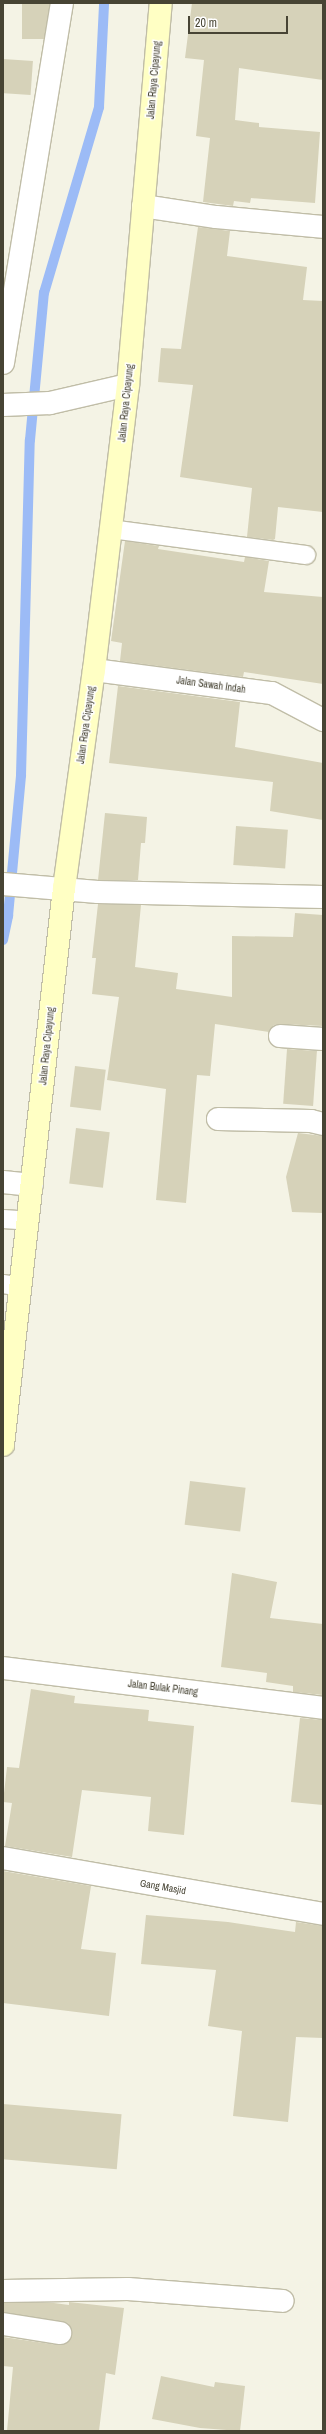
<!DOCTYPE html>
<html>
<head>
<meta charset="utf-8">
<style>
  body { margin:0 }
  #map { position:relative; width:326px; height:2434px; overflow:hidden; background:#f4f3e5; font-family:"Archivo Narrow",sans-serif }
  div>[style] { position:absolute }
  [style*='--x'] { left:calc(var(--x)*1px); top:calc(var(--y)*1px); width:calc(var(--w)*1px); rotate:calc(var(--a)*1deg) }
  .stream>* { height:10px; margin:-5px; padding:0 5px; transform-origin:5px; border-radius:5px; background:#9cbbf6 }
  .building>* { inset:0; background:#d6d2b9; transform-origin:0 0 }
  .roads { filter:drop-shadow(1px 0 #c0bda7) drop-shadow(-1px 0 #c0bda7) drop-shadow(0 1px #c0bda7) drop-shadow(0 -1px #c0bda7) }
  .lane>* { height:18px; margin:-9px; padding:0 9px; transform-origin:9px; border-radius:9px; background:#fff }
  .street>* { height:22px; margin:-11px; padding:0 11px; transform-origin:11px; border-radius:11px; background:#fff }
  .secondary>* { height:22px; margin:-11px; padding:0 11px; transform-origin:11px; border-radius:11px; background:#ffffc4 }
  span { translate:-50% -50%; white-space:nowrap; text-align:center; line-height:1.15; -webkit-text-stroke:3px #fff; paint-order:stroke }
  .street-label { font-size:10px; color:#474434 }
  .frame { position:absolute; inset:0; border:4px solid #474434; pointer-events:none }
  .scale { position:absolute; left:188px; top:16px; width:100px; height:18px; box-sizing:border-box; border:2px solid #474434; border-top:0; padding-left:5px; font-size:12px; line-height:14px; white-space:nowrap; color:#474434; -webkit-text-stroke:3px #fff; paint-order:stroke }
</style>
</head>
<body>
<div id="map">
  <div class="stream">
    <i style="--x:3;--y:940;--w:25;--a:-78"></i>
    <i style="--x:8;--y:916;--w:142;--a:-84.7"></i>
    <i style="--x:21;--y:775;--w:335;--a:-88.5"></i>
    <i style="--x:30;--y:440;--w:148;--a:-84.6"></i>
    <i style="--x:44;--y:293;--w:194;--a:-73.5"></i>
    <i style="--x:99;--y:107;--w:104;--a:-87.2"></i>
  </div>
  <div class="building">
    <i style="left:22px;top:3px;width:27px;height:36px"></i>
    <i style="clip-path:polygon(192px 3px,323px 3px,323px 80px,239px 68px,235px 120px,259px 123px,259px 127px,320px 132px,315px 203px,251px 198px,250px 203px,234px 201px,233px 206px,203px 202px,210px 138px,196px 136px,204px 60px,185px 58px)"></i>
    <i style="left:3px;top:59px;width:30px;height:34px;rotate:4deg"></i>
    <i style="clip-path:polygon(198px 227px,230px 231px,227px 256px,307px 267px,303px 300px,323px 301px,323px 512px,278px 507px,275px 539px,273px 540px,247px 537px,252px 488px,180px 477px,193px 385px,158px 382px,161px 348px,181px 349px)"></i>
    <i style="clip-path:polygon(125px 541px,159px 546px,158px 549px,244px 562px,245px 557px,269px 561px,264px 592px,323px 597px,323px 684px,244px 672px,243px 677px,120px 661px,122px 643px,111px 641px)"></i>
    <i style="clip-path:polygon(118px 686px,240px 702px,235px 747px,323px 763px,323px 820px,270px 811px,273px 782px,109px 763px)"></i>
    <i style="clip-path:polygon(105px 813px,147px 817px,145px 843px,141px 843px,138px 880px,98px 880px)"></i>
    <i style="left:236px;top:826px;width:52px;height:39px;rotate:4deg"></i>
    <i style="clip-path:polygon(98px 904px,141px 905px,135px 967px,178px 973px,176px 989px,232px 997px,232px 936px,293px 937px,295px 913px,323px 915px,323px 1026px,280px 1024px,274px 1025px,269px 1032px,215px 1024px,210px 1076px,197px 1075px,186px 1203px,156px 1200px,166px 1089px,107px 1080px,119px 997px,92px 994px,96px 958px,92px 958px)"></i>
    <i style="left:287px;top:1049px;width:30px;height:55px;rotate:4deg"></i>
    <i style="left:75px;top:1066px;width:31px;height:41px;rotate:7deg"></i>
    <i style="left:76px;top:1128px;width:34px;height:56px;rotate:7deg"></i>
    <i style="clip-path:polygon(298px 1133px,323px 1136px,323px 1213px,292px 1212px,286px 1177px)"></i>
    <i style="left:190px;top:1481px;width:56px;height:44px;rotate:7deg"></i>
    <i style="clip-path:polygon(232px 1573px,277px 1582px,270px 1618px,323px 1624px,323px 1695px,293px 1692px,293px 1686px,266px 1682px,267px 1673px,221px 1667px)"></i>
    <i style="clip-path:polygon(31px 1689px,75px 1696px,74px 1703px,149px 1710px,148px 1721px,194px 1726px,184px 1835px,148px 1831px,151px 1797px,82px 1790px,72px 1857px,5px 1846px,12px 1803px,3px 1802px,7px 1767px,19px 1768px)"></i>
    <i style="clip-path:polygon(300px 1718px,323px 1720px,323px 1805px,291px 1802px)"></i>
    <i style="clip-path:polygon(3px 1871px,91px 1886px,81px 1949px,116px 1953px,109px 2016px,3px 2003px)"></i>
    <i style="clip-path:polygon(146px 1915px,228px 1922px,295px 1932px,296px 1922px,323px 1926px,323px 2038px,296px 2037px,288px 2122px,233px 2116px,242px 2031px,208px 2026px,216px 1970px,141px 1964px)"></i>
    <i style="left:3px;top:2104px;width:119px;height:55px;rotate:5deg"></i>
    <i style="clip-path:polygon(69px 2302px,124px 2308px,115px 2375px,106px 2373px,99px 2431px,7px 2431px,13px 2367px,3px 2366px,3px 2337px,58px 2345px,69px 2341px,72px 2335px,68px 2323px,3px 2312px,3px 2303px,54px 2303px,69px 2305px)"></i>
    <i style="clip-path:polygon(161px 2376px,214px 2387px,215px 2382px,245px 2386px,240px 2431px,200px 2428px,152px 2419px)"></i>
  </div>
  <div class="roads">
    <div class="lane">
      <i style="--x:111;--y:529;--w:197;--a:7.6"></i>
      <i style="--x:3;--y:1219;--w:26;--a:4"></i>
      <i style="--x:3;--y:1284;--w:18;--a:9"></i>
    </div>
    <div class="street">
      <i style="--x:143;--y:206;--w:74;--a:8.6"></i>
      <i style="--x:216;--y:217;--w:107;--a:5.3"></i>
      <i style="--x:3;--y:363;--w:365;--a:-80.7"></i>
      <i style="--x:3;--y:405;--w:47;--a:-2.4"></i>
      <i style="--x:50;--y:403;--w:80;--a:-13"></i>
      <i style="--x:94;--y:670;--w:179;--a:7.4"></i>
      <i style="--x:272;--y:693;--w:58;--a:27.9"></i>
      <i style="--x:3;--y:884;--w:95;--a:4.8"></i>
      <i style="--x:98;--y:892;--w:225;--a:1.3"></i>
      <i style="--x:280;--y:1036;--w:43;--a:4"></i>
      <i style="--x:218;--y:1119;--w:93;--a:1.2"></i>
      <i style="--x:311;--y:1121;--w:12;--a:14"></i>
      <i style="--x:3;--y:1182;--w:29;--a:6"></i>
      <i style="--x:3;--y:1668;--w:322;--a:7.1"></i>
      <i style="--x:3;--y:1858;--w:325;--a:9.9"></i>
      <i style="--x:3;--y:2291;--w:125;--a:-0.9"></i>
      <i style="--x:128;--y:2289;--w:155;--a:4.4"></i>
      <i style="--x:3;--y:2324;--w:58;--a:9"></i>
    </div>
    <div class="secondary">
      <i style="--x:3;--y:1445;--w:560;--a:-83.75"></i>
      <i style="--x:64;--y:888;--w:220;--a:-82.2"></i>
      <i style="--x:94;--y:670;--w:287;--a:-83.2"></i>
      <i style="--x:128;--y:385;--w:383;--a:-85.1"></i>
    </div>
  </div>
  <div class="street-label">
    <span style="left:154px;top:80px;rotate:-85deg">Jalan Raya Cipayung</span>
    <span style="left:126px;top:403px;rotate:-84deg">Jalan Raya Cipayung</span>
    <span style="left:211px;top:685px;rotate:8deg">Jalan Sawah Indah</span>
    <span style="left:86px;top:725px;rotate:-82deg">Jalan Raya Cipayung</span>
    <span style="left:47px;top:1046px;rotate:-84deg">Jalan Raya Cipayung</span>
    <span style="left:163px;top:1688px;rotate:7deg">Jalan Bulak Pinang</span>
    <span style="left:163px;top:1887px;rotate:10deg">Gang Masjid</span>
  </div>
  <div class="frame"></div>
  <div class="scale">20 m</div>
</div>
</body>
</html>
